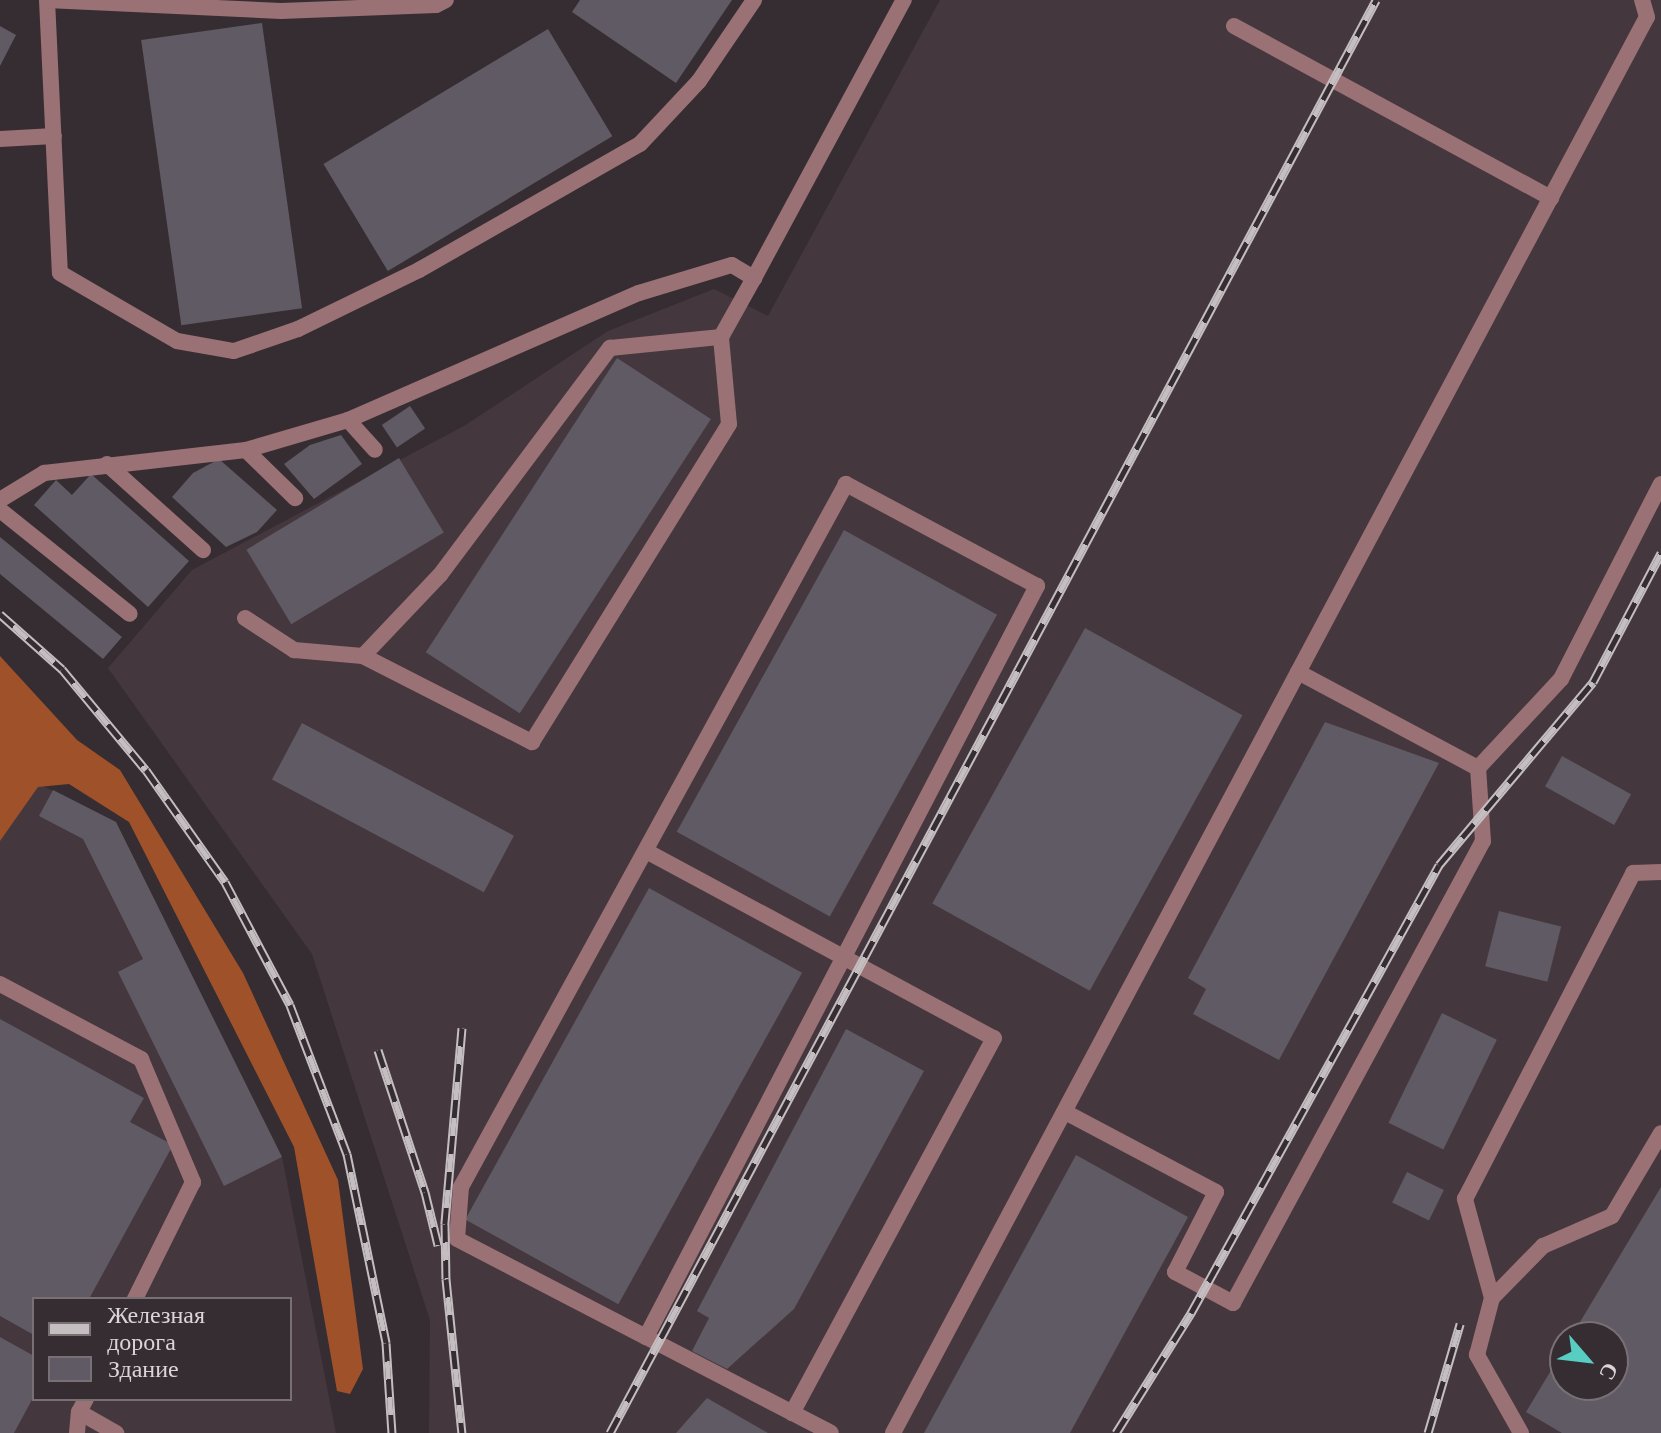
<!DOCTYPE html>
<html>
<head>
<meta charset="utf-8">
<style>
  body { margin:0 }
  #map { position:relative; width:1661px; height:1433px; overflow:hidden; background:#362d32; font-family:Georgia,serif }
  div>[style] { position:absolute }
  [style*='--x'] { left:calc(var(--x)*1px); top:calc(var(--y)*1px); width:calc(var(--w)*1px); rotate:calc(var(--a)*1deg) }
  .built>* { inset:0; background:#45373e }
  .forest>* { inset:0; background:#9f5129 }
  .building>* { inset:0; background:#5f5a63; transform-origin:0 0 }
  .lane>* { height:16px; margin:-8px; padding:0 8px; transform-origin:8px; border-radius:8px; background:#9a7174 }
  .rail>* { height:9px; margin-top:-4.5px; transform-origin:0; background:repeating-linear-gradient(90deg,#362d32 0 18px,#c4bec1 0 36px); box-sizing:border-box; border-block:2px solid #c4bec1 }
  span { translate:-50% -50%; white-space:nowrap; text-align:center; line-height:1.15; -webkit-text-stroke:7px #362d32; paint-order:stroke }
  .legend { position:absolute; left:32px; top:1297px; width:260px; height:104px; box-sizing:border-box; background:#362d32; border:2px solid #787074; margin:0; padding:10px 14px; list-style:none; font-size:24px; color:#dbd5d8 }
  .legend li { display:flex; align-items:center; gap:16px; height:40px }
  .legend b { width:40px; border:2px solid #787074 }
  .north { position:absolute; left:1549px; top:1321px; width:80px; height:80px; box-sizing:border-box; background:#362d32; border:2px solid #787074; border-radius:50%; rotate:118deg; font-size:22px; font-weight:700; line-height:32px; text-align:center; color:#dbd5d8 }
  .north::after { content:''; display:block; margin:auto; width:28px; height:36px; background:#57cec1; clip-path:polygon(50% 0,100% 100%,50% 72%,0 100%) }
</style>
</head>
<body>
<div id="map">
  <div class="built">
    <i style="clip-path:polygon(evenodd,940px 0,1661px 0,1661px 1433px,429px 1433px,430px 1320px,312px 954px,108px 668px,192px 570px,464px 426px,608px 331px,714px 289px,768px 316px,940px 0,1565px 1337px,1613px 1337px,1613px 1385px,1565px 1385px,1565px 1337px)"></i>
    <i style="clip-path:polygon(evenodd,0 764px,116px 823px,282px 1157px,336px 1433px,0 1433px,0 764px,34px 1299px,290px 1299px,290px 1399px,34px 1399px,34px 1299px)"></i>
  </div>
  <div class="forest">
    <i style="clip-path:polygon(0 656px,77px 740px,120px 770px,243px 973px,338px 1180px,363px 1369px,350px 1394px,337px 1391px,294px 1147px,129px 822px,69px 784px,38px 787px,0 841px)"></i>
  </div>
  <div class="building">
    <i style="clip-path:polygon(580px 0,732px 0,676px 83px,572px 12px)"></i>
    <i style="left:262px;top:23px;width:288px;height:122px;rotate:82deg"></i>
    <i style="clip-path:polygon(0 26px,16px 35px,0 66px)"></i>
    <i style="left:548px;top:29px;width:125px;height:262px;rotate:59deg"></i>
    <i style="left:617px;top:358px;width:112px;height:351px;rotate:33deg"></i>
    <i style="left:410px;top:406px;width:27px;height:34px;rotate:56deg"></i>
    <i style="clip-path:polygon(341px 435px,362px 464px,314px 499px,284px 464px,310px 445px)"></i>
    <i style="left:399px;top:458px;width:87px;height:178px;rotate:59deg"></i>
    <i style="clip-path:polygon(219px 459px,277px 510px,257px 532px,226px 547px,172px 497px,193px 473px)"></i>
    <i style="clip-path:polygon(91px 474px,189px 561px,148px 607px,34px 505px,56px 480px,72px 495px)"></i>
    <i style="left:844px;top:530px;width:175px;height:345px;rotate:29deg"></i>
    <i style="clip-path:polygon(0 537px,122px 637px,103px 659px,0 574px)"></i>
    <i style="left:1085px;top:628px;width:180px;height:315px;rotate:29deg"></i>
    <i style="clip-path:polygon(1325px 722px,1439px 763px,1279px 1060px,1193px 1014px,1206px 989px,1188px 978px)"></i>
    <i style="left:302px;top:723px;width:240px;height:64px;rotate:28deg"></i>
    <i style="left:1562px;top:756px;width:79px;height:35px;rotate:29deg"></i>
    <i style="clip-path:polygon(53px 790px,116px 822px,282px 1157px,224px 1186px,118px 972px,143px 959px,83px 839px,39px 816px)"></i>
    <i style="left:649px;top:888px;width:175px;height:379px;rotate:29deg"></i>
    <i style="left:1499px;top:911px;width:64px;height:57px;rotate:14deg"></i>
    <i style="left:1442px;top:1013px;width:61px;height:122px;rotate:26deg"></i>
    <i style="clip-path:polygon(0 1019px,144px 1098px,130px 1122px,173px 1145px,89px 1299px,34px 1299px,34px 1335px,0 1316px)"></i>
    <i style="clip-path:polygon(846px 1029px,924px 1071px,794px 1309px,727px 1369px,692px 1351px,709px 1318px,697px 1311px)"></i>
    <i style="clip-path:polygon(1076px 1155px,1188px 1217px,1070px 1433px,924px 1433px)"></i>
    <i style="left:1407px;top:1172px;width:41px;height:34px;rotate:26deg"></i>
    <i style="clip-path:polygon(1661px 1187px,1661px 1433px,1562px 1433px,1526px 1412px,1565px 1347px,1565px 1385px,1613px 1385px,1613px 1337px,1571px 1337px)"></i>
    <i style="clip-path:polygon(0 1337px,34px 1356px,34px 1396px,14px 1433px,0 1433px)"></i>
    <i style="clip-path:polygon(707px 1398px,768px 1433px,676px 1433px)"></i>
  </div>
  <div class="lane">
    <i style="--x:47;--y:0;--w:273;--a:87.3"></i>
    <i style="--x:60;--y:273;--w:135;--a:30.2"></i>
    <i style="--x:177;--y:341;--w:58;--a:10"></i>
    <i style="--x:234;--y:351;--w:68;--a:-19"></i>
    <i style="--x:298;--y:329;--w:135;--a:-26"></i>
    <i style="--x:419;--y:270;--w:254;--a:-29.7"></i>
    <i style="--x:640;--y:144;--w:86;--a:-46.9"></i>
    <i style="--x:699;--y:81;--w:98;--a:-55.8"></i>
    <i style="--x:47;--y:0;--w:234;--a:2.7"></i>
    <i style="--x:281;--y:11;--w:155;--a:-2.2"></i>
    <i style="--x:436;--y:5;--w:11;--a:-27"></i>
    <i style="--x:1234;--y:26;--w:361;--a:28.5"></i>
    <i style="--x:0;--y:139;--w:54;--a:-3.2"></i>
    <i style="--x:348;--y:420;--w:40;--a:48"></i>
    <i style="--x:246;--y:450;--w:69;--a:44.4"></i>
    <i style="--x:107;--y:464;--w:129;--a:41.9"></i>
    <i style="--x:0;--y:500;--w:52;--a:-31.5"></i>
    <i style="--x:44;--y:473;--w:203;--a:-6.5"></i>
    <i style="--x:246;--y:450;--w:106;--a:-16.4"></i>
    <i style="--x:348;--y:420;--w:318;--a:-23.6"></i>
    <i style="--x:639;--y:293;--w:97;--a:-16.8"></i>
    <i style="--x:732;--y:265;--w:26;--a:31"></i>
    <i style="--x:754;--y:278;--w:316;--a:-61.7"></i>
    <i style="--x:0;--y:510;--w:166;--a:38.7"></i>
    <i style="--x:245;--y:618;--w:59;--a:33.1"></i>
    <i style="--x:294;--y:650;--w:69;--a:5"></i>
    <i style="--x:363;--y:656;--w:112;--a:-46.5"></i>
    <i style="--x:440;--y:575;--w:284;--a:-53.2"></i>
    <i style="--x:610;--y:348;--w:112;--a:-5.7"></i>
    <i style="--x:363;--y:656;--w:190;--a:27"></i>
    <i style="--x:532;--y:742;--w:374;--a:-58.2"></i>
    <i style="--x:729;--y:424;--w:87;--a:-95.3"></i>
    <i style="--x:721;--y:337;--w:68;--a:-60.8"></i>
    <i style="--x:1298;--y:672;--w:204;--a:28.1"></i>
    <i style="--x:1478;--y:768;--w:122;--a:-47"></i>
    <i style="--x:1561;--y:679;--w:219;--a:-62.9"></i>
    <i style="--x:646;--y:851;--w:395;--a:28.3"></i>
    <i style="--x:994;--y:1038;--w:426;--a:118.3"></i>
    <i style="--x:0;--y:984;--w:160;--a:28"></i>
    <i style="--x:141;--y:1059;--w:134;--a:67.1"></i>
    <i style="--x:193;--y:1182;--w:131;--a:116.4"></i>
    <i style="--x:1065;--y:1112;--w:171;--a:27.9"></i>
    <i style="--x:1216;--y:1192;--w:90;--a:117.1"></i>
    <i style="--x:1175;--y:1272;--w:66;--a:28.1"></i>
    <i style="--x:1233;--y:1303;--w:525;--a:-61.58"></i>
    <i style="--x:1483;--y:841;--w:73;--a:-93.9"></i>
    <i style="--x:1492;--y:1298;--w:103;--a:-105.3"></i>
    <i style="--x:1465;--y:1199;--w:367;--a:-62.7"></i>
    <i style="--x:1633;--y:873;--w:28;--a:-2"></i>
    <i style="--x:646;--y:1337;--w:847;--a:-62.5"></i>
    <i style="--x:1037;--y:586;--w:217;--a:-151.9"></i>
    <i style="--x:846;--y:484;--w:802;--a:118.71"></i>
    <i style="--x:461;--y:1187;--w:52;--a:94.4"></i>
    <i style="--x:457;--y:1239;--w:213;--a:27.4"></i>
    <i style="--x:646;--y:1337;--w:208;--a:27.4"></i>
    <i style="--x:79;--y:1412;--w:43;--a:29.6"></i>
    <i style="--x:77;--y:1433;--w:21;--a:-85"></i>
    <i style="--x:79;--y:1412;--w:15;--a:-62"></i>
    <i style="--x:893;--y:1433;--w:1604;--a:-61.97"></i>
    <i style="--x:1647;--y:17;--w:18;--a:-106"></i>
    <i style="--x:1521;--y:1433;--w:90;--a:-119.4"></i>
    <i style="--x:1477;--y:1355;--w:59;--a:-75.3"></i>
    <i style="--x:1492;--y:1298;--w:73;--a:-45.6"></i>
    <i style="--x:1543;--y:1246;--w:75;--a:-23.5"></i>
    <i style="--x:1612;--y:1216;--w:96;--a:-59.4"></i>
  </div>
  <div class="rail">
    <i style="--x:0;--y:614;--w:83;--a:41.6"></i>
    <i style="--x:62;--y:669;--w:131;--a:50.3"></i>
    <i style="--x:146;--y:770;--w:137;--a:54.8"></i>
    <i style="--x:225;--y:882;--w:139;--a:62.1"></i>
    <i style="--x:290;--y:1005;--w:160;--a:69.1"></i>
    <i style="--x:347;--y:1154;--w:193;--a:78.3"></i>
    <i style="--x:386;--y:1343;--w:90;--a:86.2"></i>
    <i style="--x:462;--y:1028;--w:197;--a:95"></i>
    <i style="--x:445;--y:1224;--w:55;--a:89"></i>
    <i style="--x:446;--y:1279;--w:155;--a:84.1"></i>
    <i style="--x:378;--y:1050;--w:150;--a:71.7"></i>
    <i style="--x:425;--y:1192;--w:55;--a:76.2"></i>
    <i style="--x:610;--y:1433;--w:1625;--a:-61.87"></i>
    <i style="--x:1116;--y:1433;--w:142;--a:-58"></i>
    <i style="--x:1191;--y:1313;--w:512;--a:-61.03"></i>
    <i style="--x:1439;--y:865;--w:239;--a:-49.9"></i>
    <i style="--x:1593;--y:682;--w:146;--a:-62.2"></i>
    <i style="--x:1428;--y:1433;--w:114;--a:-73.6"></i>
  </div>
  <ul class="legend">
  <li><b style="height:10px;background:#c4bec1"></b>Железная дорога</li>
  <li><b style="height:22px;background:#5f5a63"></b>Здание</li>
  </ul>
  <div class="north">С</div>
</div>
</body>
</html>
